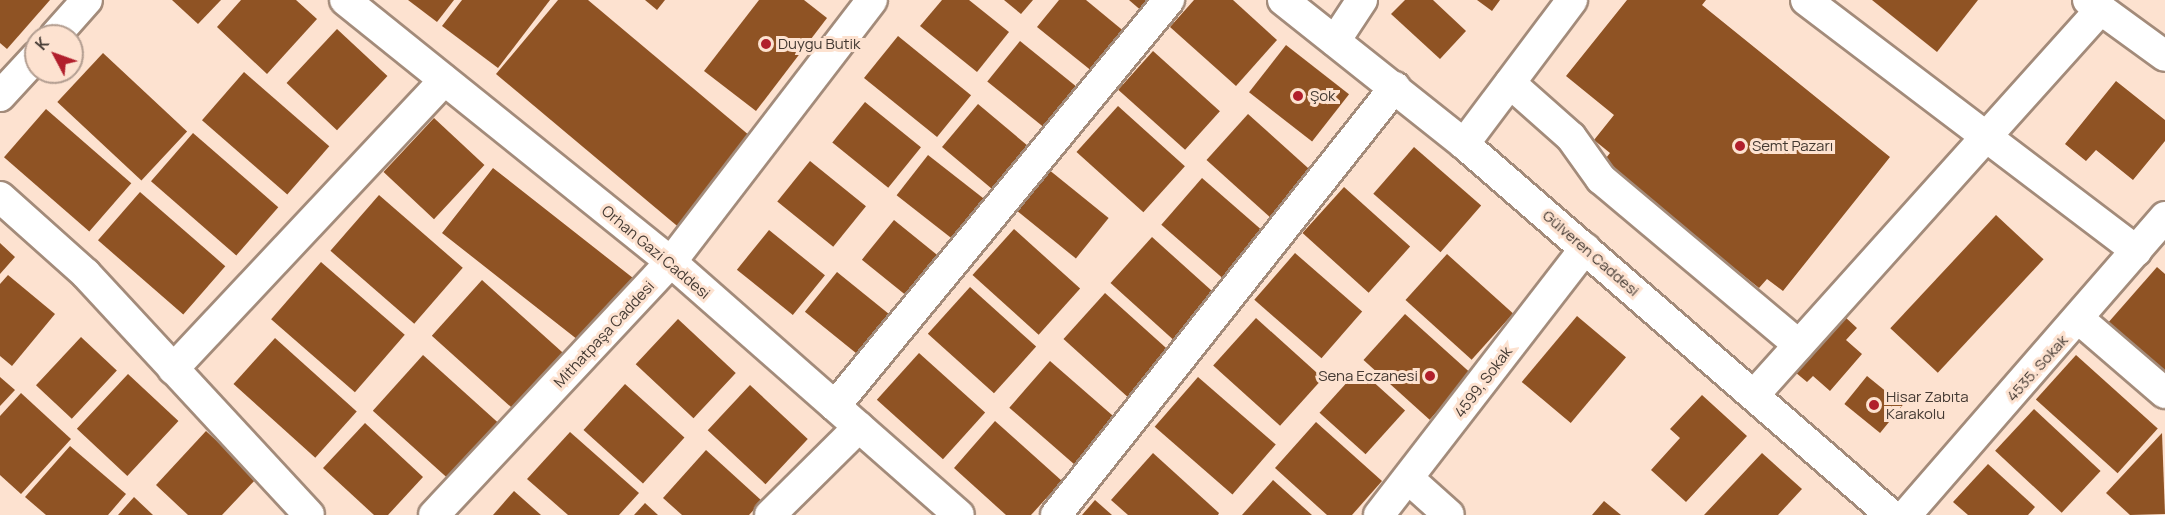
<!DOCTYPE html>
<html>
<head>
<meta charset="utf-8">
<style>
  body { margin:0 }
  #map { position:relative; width:2165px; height:515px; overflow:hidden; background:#fde2d0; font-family:Manrope,sans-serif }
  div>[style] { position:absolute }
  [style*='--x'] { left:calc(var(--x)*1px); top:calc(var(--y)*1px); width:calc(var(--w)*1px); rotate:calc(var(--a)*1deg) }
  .building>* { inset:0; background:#8f5324; transform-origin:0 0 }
  .roads { filter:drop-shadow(2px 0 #a38b7a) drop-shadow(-2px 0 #a38b7a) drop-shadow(0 2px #a38b7a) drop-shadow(0 -2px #a38b7a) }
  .minor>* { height:30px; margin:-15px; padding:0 15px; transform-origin:15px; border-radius:15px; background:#fff }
  .dots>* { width:16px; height:16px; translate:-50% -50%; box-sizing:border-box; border:3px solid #fde2d0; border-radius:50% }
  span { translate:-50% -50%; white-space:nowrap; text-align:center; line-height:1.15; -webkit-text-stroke:6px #fde2d0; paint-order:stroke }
  .poi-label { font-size:15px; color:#433932 }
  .left { translate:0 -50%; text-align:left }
  .right { translate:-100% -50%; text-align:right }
  .street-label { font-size:15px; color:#433932 }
  .north { position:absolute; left:24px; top:24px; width:60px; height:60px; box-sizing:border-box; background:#fde2d0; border:2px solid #b39e91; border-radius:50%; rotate:311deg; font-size:16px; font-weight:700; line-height:24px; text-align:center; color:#433932 }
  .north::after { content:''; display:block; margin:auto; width:21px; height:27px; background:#b11f2c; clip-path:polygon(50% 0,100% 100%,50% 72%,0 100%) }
</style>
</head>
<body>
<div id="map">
  <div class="building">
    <i style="clip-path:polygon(0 0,50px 0,7px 49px,0 43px)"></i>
    <i style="clip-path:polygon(172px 0,221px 0,198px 24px)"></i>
    <i style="clip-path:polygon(241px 0,296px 0,317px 19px,267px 74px,217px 27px)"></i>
    <i style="clip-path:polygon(408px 0,454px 0,437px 22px)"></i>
    <i style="clip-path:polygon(462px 0,550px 0,498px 68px,442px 26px)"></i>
    <i style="clip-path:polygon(558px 0,588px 0,756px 141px,682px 230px,496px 74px)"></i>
    <i style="clip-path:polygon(645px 0,665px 0,657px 10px)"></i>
    <i style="clip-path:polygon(759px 0,804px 0,827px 18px,756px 111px,704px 71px)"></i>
    <i style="clip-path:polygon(942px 0,969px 0,1009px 32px,977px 72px,920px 26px)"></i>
    <i style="clip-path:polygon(1004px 0,1033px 0,1021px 14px)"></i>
    <i style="clip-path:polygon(1059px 0,1086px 0,1126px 33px,1093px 72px,1037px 27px)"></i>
    <i style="clip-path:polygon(1129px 0,1155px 0,1144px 13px)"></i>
    <i style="clip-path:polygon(1194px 0,1233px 0,1277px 40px,1236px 86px,1170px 27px)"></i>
    <i style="clip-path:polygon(1405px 0,1433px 0,1466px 31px,1440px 59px,1391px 14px)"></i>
    <i style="clip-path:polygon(1477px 0,1500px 0,1492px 11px)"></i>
    <i style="clip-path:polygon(1627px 0,1706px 0,1702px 5px,1890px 157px,1783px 291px,1767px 279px,1759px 288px,1602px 163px,1610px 153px,1594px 140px,1614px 115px,1566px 76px)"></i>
    <i style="clip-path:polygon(1872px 0,1978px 0,1937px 52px)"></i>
    <i style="left:337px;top:29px;width:69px;height:74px;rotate:43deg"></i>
    <i style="left:898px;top:36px;width:94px;height:54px;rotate:39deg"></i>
    <i style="left:1020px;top:41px;width:72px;height:52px;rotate:39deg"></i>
    <i style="left:1286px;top:45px;width:80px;height:60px;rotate:38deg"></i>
    <i style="left:1153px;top:51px;width:90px;height:52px;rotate:42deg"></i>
    <i style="left:103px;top:53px;width:115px;height:67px;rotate:43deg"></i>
    <i style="left:244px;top:72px;width:113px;height:64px;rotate:41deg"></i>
    <i style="clip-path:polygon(2116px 81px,2165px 120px,2165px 141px,2133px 180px,2096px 150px,2086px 161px,2065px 144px)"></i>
    <i style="left:865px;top:102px;width:72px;height:52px;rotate:39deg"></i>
    <i style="left:978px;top:104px;width:72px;height:56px;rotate:40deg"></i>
    <i style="left:1118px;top:106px;width:90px;height:62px;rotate:42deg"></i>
    <i style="left:46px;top:109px;width:113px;height:64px;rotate:41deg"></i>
    <i style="left:1248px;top:114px;width:89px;height:62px;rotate:42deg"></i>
    <i style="left:434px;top:118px;width:69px;height:74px;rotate:43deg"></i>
    <i style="left:193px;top:133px;width:113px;height:64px;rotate:41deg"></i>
    <i style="left:1414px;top:147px;width:89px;height:62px;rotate:41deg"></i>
    <i style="left:928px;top:155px;width:73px;height:51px;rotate:38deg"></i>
    <i style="left:810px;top:161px;width:72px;height:52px;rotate:39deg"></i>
    <i style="clip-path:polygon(493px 168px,633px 278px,595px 326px,587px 347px,442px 233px)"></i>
    <i style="left:1048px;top:169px;width:78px;height:52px;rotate:39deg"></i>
    <i style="left:1202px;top:178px;width:89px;height:62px;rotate:41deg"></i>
    <i style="left:1344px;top:187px;width:89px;height:62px;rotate:42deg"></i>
    <i style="left:140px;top:192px;width:113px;height:64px;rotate:41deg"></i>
    <i style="left:379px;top:195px;width:111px;height:74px;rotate:41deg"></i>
    <i style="left:1996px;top:215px;width:65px;height:155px;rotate:43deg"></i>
    <i style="left:894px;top:220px;width:71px;height:51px;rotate:39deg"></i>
    <i style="left:1014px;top:229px;width:89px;height:62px;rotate:42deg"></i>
    <i style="left:769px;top:230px;width:72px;height:51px;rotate:39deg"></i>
    <i style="left:1152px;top:237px;width:89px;height:62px;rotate:42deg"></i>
    <i style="clip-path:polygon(0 243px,15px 257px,0 274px)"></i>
    <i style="left:1295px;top:253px;width:89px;height:62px;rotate:41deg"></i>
    <i style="left:1447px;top:254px;width:89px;height:62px;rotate:42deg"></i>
    <i style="left:321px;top:262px;width:111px;height:76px;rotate:41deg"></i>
    <i style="clip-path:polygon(2157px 267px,2165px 274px,2165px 375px,2107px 324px)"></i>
    <i style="left:837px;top:272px;width:72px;height:51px;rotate:39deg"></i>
    <i style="clip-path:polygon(8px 275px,55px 314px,12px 366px,0 356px,0 284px)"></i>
    <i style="left:482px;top:280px;width:110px;height:75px;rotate:42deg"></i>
    <i style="left:970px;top:287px;width:89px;height:63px;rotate:42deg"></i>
    <i style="left:1105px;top:293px;width:89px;height:62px;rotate:42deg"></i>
    <i style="left:1405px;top:314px;width:89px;height:62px;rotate:42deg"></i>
    <i style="left:1577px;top:316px;width:64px;height:86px;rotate:40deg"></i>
    <i style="clip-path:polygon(1844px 316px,1857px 328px,1846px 340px,1862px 354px,1830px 391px,1813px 376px,1807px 382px,1795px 372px)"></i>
    <i style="left:1256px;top:318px;width:90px;height:64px;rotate:42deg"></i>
    <i style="left:678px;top:319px;width:79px;height:62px;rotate:43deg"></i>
    <i style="left:81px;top:337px;width:49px;height:66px;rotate:43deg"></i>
    <i style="left:275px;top:338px;width:110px;height:62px;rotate:42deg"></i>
    <i style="left:919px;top:353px;width:89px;height:63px;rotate:42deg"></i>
    <i style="left:423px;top:355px;width:109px;height:75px;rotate:42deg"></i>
    <i style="left:2076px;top:355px;width:110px;height:60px;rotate:42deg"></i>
    <i style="left:1050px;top:361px;width:89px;height:62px;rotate:41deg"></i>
    <i style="left:1359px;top:369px;width:62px;height:59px;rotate:42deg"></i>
    <i style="left:128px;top:374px;width:69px;height:75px;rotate:43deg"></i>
    <i style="left:1867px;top:376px;width:46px;height:36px;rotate:39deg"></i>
    <i style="clip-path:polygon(0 377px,15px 390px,0 406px)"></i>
    <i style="left:1198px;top:377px;width:103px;height:66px;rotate:41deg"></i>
    <i style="left:625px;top:384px;width:80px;height:62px;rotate:42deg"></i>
    <i style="left:750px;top:385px;width:79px;height:62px;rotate:43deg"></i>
    <i style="clip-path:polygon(21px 393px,71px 439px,21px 494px,0 475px,0 416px)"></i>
    <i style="clip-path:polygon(1702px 395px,1747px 436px,1686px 502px,1651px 470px,1680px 438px,1670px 429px)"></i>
    <i style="left:2034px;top:409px;width:91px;height:57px;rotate:43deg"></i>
    <i style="clip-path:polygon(995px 421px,1062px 481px,1031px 515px,1006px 515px,954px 468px)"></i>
    <i style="clip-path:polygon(1316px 422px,1382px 481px,1352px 515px,1327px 515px,1275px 468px)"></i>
    <i style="clip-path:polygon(365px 423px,423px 477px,388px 515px,374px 515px,323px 468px)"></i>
    <i style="clip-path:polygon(206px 431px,257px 478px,222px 515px,188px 515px,156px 485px)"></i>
    <i style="clip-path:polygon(570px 432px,639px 493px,619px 515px,568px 515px,527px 479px)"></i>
    <i style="clip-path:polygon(2162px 433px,2165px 514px,2130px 515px,2106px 493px)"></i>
    <i style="clip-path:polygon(70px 446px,126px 494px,108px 515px,46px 515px,25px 497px)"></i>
    <i style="clip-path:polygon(706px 450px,762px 501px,749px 515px,682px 515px,663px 498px)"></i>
    <i style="clip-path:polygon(1153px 453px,1219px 513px,1218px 515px,1128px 515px,1111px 500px)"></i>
    <i style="clip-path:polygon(1762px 453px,1802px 489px,1778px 515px,1704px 515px)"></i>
    <i style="clip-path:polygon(1988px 464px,2035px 507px,2028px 515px,1968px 515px,1953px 502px)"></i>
    <i style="clip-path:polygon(1273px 480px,1312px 515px,1242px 515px)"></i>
    <i style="clip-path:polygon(514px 491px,541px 515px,493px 515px)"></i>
    <i style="clip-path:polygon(134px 497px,153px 515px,118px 515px)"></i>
    <i style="clip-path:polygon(1095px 500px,1112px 515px,1082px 515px)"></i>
    <i style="clip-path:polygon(1604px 501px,1621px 515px,1592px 515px)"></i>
    <i style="clip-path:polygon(645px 503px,658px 515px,634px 515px)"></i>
  </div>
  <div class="roads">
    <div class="minor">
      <i style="--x:345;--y:0;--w:418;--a:38.8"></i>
      <i style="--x:671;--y:262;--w:383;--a:41.3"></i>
      <i style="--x:1283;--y:0;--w:231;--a:38.5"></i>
      <i style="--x:1464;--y:144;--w:566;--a:40.99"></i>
      <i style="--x:1806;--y:0;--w:415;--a:37.2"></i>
      <i style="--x:2088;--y:0;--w:95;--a:36"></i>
      <i style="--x:55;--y:36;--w:48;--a:-48.4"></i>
      <i style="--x:1335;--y:41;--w:49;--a:-56.6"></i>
      <i style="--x:1510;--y:83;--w:81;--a:41.5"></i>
      <i style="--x:1571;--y:137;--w:52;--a:54.5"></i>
      <i style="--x:1601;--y:179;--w:258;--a:40"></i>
      <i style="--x:0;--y:96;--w:53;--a:-47.3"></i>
      <i style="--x:1464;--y:144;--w:180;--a:-53.1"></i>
      <i style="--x:0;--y:197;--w:115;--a:41.8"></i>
      <i style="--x:86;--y:274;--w:328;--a:47.2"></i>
      <i style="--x:2080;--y:320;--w:112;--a:40.7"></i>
      <i style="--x:173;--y:369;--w:396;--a:-46.8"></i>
      <i style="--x:1754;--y:395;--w:519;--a:-48.05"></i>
      <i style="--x:835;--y:406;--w:526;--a:-50.56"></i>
      <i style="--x:1410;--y:480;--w:52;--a:41.9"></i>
      <i style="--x:434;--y:515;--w:347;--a:-46.9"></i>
      <i style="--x:671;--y:262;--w:330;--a:-52.5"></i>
      <i style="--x:770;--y:515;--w:125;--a:-44.7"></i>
      <i style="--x:1056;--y:515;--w:546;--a:-51.62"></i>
      <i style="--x:1379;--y:515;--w:337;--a:-52.3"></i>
      <i style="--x:1906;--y:515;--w:395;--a:-49"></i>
    </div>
  </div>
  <div class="dots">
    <i style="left:766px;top:44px;background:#b11f2c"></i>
    <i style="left:1298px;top:96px;background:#b11f2c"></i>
    <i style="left:1740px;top:146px;background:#b11f2c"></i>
    <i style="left:1430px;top:376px;background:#b11f2c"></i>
    <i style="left:1874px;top:405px;background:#b11f2c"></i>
  </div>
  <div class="poi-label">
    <span class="left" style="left:778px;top:44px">Duygu Butik</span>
    <span class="left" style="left:1310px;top:96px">Şok</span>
    <span class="left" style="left:1752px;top:146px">Semt Pazarı</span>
    <span class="right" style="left:1418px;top:376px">Sena Eczanesi</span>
    <span class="left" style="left:1886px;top:405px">Hisar Zabıta<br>Karakolu</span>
  </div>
  <div class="street-label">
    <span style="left:656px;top:252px;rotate:40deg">Orhan Gazi Caddesi</span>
    <span style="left:1591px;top:253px;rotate:41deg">Gülveren Caddesi</span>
    <span style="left:604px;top:334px;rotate:-47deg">Mithatpaşa Caddesi</span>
    <span style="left:2037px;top:368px;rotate:-48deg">4535. Sokak</span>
    <span style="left:1483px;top:382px;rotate:-53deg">4599, Sokak</span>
  </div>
  <div class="north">K</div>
</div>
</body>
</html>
